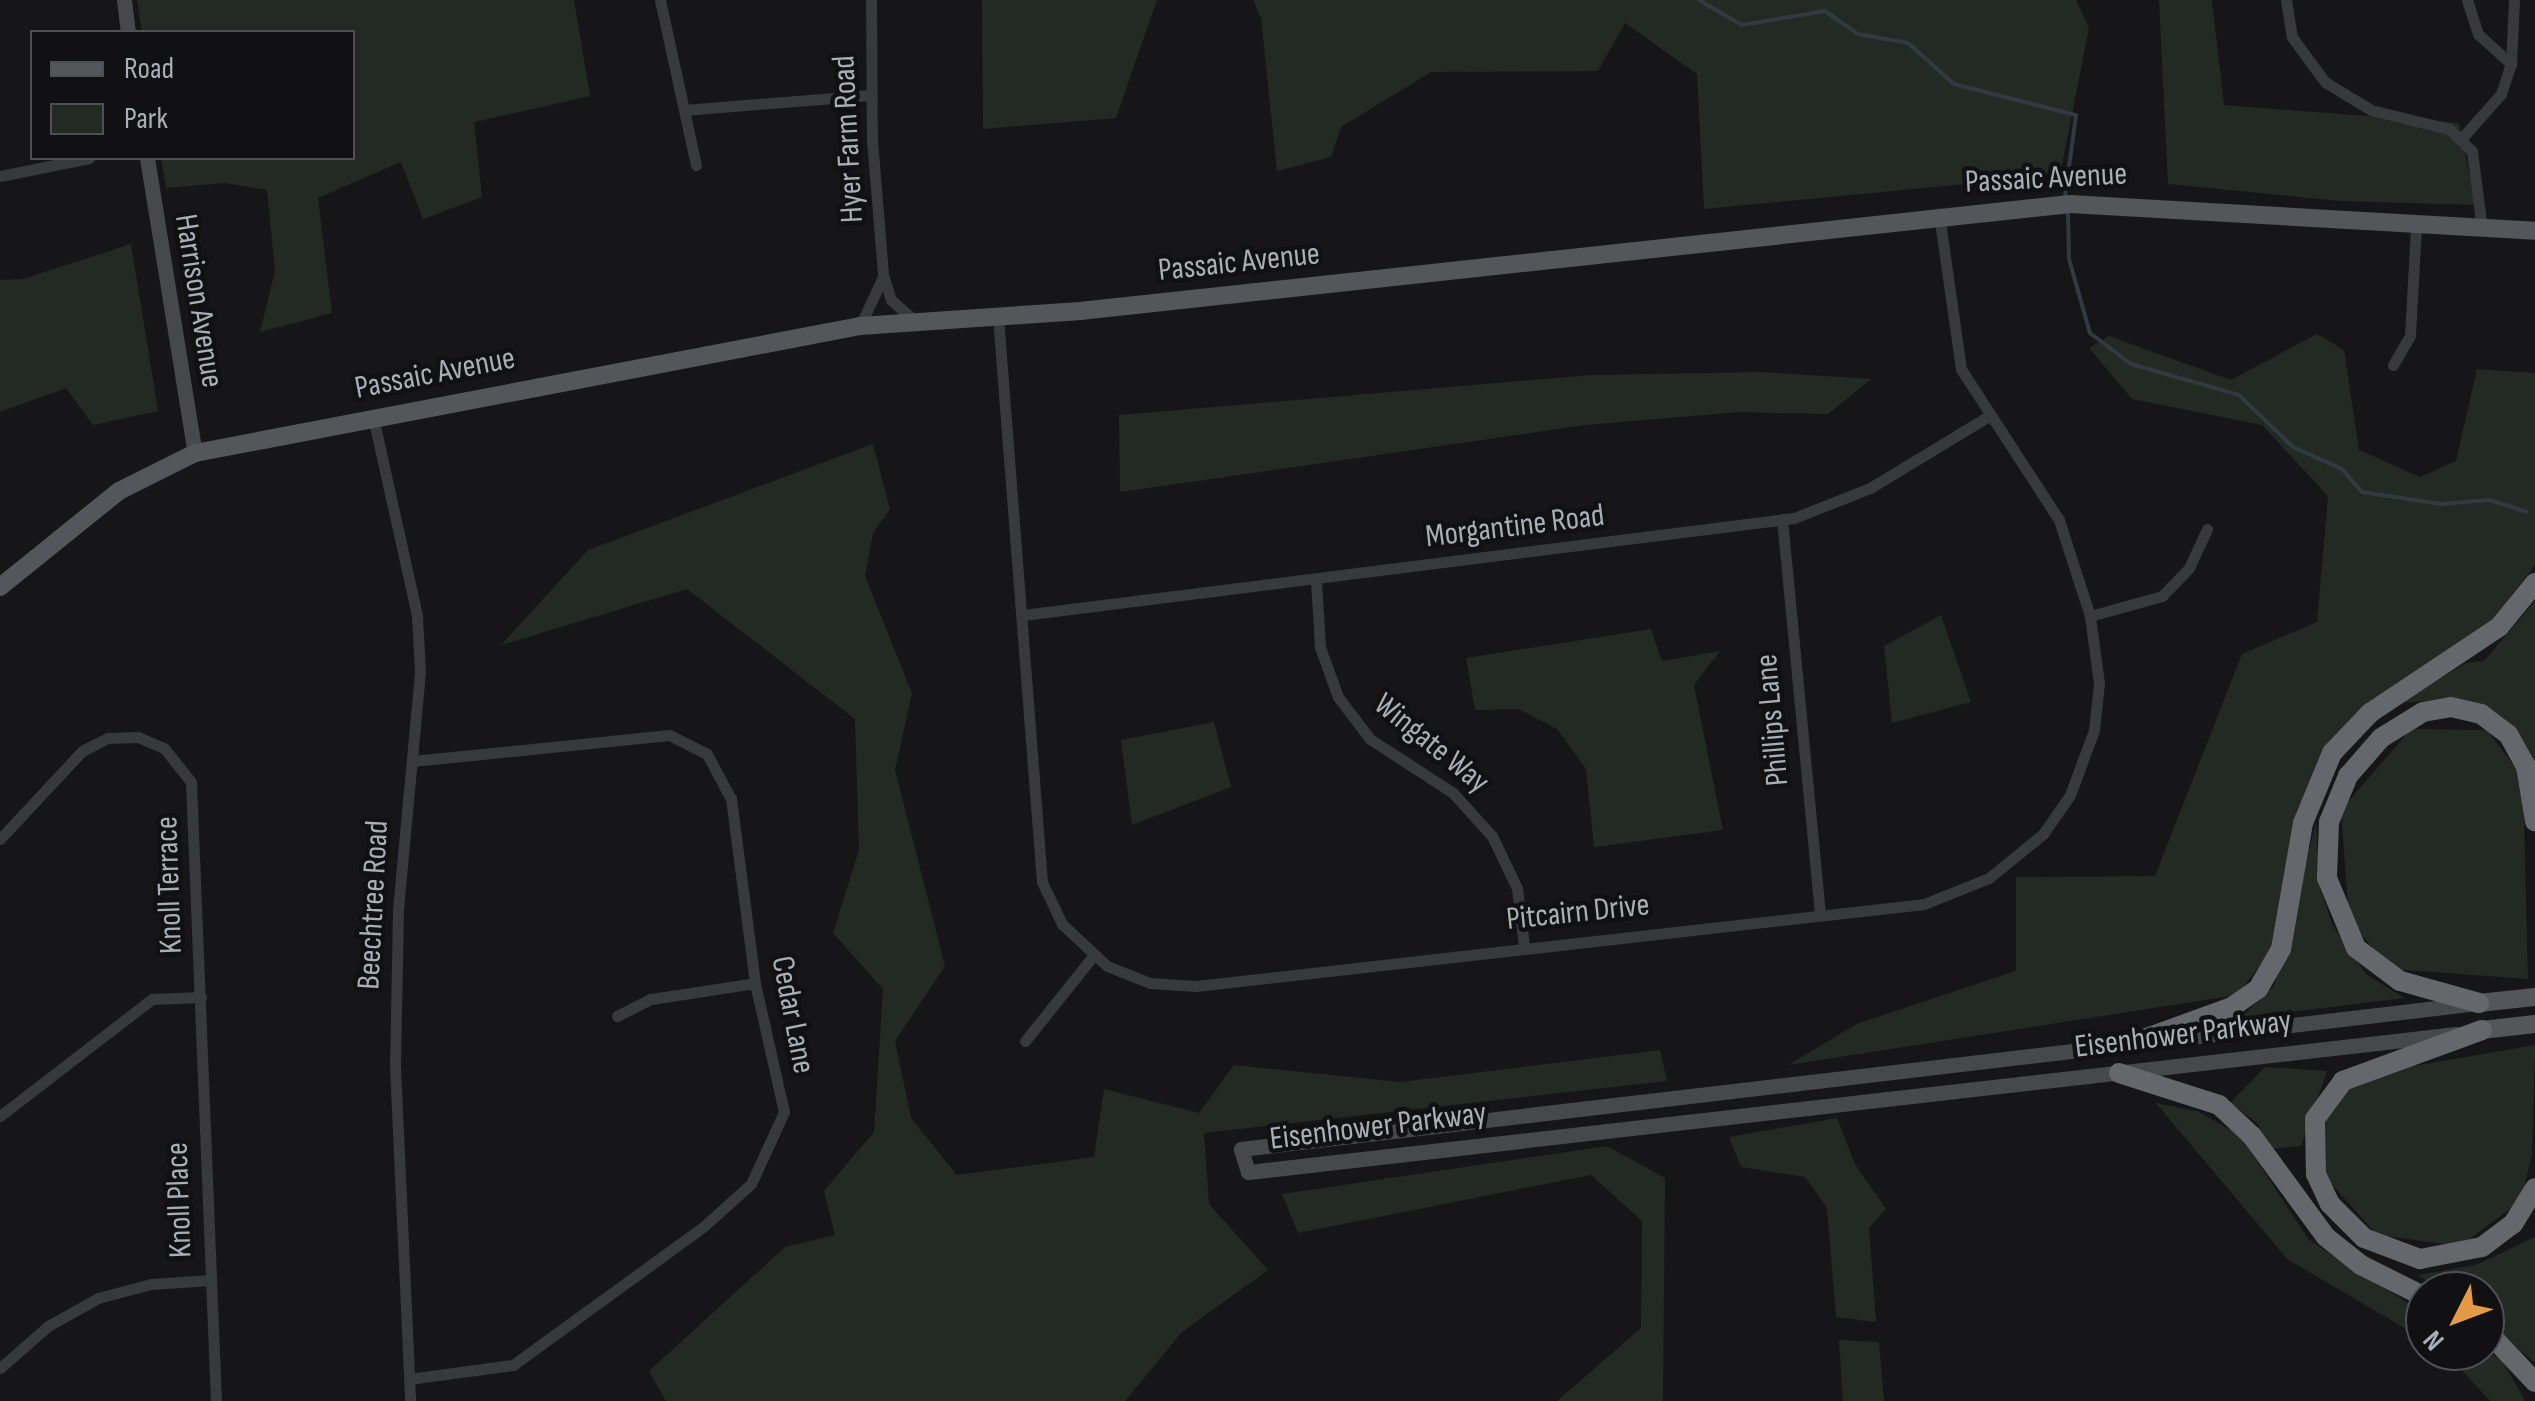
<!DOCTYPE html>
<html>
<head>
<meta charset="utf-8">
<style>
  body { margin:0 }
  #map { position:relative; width:2535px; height:1401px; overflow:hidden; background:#161618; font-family:"Sofia Sans Condensed",sans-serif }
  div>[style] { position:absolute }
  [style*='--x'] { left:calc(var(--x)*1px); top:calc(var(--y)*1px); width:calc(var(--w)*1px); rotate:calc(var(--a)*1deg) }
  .green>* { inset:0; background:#232a23 }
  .stream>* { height:4px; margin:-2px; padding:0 2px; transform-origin:2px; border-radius:2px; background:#303a40 }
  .street>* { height:11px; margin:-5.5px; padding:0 5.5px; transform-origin:5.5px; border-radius:5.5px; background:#38393d }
  .secondary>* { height:15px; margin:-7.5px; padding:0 7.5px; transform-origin:7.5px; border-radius:7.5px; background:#46484c }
  .primary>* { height:18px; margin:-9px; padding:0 9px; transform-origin:9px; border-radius:9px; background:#54565b }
  .highway>* { height:20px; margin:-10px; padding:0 10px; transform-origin:10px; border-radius:10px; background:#64686d }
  span { translate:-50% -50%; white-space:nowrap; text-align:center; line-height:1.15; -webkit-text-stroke:9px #111113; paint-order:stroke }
  .street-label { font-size:32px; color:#a9afb7 }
  .legend { position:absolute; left:30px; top:30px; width:325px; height:130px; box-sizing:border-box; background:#111113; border:2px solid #4e5055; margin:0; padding:12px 18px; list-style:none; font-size:30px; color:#a9afb7 }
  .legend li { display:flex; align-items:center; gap:20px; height:50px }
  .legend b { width:50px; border:2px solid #4e5055 }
  .north { position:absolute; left:2405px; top:1271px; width:100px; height:100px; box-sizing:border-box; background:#111113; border:2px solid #4e5055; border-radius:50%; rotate:228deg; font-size:28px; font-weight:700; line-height:40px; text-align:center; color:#a9afb7 }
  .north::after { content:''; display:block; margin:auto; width:35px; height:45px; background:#e29a44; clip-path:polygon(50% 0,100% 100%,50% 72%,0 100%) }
</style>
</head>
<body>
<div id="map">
  <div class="green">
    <i style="clip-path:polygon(137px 0,574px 0,590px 96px,474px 122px,482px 197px,423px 219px,401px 162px,318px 198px,332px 313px,260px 332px,275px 271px,267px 190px,225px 183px,166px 188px,161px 158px,352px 158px,352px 32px,142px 32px)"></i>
    <i style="clip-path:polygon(982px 0,1157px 0,1116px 118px,983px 129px)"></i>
    <i style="clip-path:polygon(1253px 0,2076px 0,2089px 28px,2060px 175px,1704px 209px,1697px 74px,1625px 23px,1598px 71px,1431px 72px,1341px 127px,1331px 157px,1277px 171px,1261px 18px)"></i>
    <i style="clip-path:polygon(2159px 0,2212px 0,2224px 105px,2459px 123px,2476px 205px,2340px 201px,2168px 184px)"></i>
    <i style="clip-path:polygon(131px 244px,158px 411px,93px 425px,66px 388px,0 412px,0 280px,23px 279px)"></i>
    <i style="clip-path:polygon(2317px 334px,2344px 350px,2359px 450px,2420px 477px,2456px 461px,2477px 369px,2535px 373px,2535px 565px,2485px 630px,2332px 740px,2297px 810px,2273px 949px,2237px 995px,1788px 1065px,1857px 1024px,2016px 971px,2016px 877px,2155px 876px,2242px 654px,2317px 622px,2328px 496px,2262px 425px,2132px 399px,2089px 348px,2109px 336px,2231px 380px)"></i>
    <i style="clip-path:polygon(1764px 372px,1871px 379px,1828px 414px,1739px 412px,1586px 425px,1120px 492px,1119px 415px,1591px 375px)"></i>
    <i style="clip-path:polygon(873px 444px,890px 509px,873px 533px,865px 576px,912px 693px,895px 770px,945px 966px,895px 1041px,911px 1118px,957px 1175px,1094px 1157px,1104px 1089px,1199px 1113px,1234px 1065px,1400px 1082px,1660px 1050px,1667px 1081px,1204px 1133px,1209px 1204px,1268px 1270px,1182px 1332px,1125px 1401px,666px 1401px,649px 1371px,785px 1247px,835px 1235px,824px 1191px,874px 1132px,883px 989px,833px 933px,859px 850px,855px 719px,687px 589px,501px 645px,588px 550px)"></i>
    <i style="clip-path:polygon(2535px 601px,2535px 770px,2522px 742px,2439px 700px,2398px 703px,2466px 663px,2484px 661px)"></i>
    <i style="clip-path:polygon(1941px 615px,1971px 702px,1892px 723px,1884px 646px)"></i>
    <i style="clip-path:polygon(1651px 629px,1662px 661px,1720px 651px,1694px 685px,1723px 830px,1594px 847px,1586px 769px,1557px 729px,1518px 709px,1475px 710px,1466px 658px)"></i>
    <i style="clip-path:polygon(1214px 722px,1231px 787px,1132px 825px,1121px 740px)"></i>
    <i style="clip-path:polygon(2411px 729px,2487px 730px,2523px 778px,2528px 979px,2391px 969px,2349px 921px,2341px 810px)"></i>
    <i style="clip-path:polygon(2316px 822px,2320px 889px,2333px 926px,2366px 974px,2404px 998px,2240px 1018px,2274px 986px)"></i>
    <i style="clip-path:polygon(2535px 1045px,2532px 1154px,2521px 1201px,2460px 1246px,2377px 1235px,2322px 1173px,2327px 1108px,2367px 1074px)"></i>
    <i style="clip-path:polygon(2265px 1067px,2327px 1071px,2301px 1146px,2269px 1149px,2257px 1123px,2230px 1103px)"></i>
    <i style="clip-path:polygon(2156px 1103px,2197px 1111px,2240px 1135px,2309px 1240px,2425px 1314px,2425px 1340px,2287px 1259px)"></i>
    <i style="clip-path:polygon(1837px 1118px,1855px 1164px,1886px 1209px,1869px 1228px,1876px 1322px,1836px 1317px,1827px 1208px,1805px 1177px,1741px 1167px,1729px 1137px)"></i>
    <i style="clip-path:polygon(1607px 1146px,1665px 1178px,1663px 1401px,1557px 1401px,1641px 1328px,1642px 1221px,1591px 1175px,1298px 1233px,1282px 1194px)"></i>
    <i style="clip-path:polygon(2535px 1237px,2535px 1363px,2485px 1321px,2485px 1291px,2440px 1291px,2418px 1275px,2476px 1265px)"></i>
    <i style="clip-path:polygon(1839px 1340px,1879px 1342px,1884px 1401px,1843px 1401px)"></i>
    <i style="clip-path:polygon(2485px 1350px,2502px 1360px,2525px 1401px,2490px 1401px,2444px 1351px)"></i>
  </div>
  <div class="stream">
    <i style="--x:1699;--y:0;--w:50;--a:30.2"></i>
    <i style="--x:1742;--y:25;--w:84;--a:-9.6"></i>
    <i style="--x:1825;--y:11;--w:40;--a:34.9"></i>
    <i style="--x:1858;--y:34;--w:51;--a:10.2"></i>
    <i style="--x:1908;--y:43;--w:62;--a:41.7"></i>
    <i style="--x:1954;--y:84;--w:126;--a:14.3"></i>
    <i style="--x:2076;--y:115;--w:82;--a:97.7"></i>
    <i style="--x:2068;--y:210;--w:49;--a:88.8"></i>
    <i style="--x:2069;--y:259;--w:77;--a:74.2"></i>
    <i style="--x:2090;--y:333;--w:51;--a:37.1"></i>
    <i style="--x:2131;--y:364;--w:112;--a:16"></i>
    <i style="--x:2239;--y:395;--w:75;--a:43.9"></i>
    <i style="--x:2293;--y:447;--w:54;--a:24.2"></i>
    <i style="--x:2342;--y:469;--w:30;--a:49"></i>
    <i style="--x:2362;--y:492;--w:80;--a:8.6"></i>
    <i style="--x:2441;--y:504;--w:49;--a:-4.7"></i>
    <i style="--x:2490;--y:500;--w:38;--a:18"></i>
  </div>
  <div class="street">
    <i style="--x:660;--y:0;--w:169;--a:77.7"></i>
    <i style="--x:871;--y:0;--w:140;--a:89.6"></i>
    <i style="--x:872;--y:140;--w:135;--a:85.3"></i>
    <i style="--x:883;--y:275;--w:26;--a:72"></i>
    <i style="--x:891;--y:300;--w:33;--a:41"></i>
    <i style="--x:2286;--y:0;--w:37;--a:81"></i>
    <i style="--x:2292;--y:37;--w:56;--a:53.7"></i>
    <i style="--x:2325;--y:82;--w:54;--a:31.3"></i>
    <i style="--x:2371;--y:110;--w:80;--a:13.7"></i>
    <i style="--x:2449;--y:129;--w:32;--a:44"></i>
    <i style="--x:2472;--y:151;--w:79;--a:82.7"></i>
    <i style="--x:2467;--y:0;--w:36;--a:72"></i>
    <i style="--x:2478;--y:34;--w:45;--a:42.3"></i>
    <i style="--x:2511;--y:64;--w:64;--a:-87.3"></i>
    <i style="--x:684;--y:110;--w:188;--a:-4.6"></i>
    <i style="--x:2461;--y:139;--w:60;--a:-48.4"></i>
    <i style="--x:2501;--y:94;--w:32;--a:-72"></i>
    <i style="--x:0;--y:176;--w:91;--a:-11.4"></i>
    <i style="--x:998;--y:317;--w:567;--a:85.55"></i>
    <i style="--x:1042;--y:882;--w:47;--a:64.5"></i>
    <i style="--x:1062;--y:924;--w:62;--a:43"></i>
    <i style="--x:1107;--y:966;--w:46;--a:21.6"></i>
    <i style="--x:1150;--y:983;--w:46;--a:3.7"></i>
    <i style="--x:1196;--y:986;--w:733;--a:-6.43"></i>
    <i style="--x:1924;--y:904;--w:70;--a:-21.8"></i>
    <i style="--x:1989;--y:878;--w:70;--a:-39.2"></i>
    <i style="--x:2043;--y:834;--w:47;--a:-55.3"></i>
    <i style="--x:2070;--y:795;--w:69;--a:-69.7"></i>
    <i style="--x:2094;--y:730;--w:47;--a:-83.9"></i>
    <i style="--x:2099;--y:683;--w:68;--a:-97.7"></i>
    <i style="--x:2090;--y:616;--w:101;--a:-107.9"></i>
    <i style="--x:2059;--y:520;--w:180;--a:-123"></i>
    <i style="--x:1961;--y:369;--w:157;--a:-98.1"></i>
    <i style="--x:860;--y:326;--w:52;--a:-64.9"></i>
    <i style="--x:2393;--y:365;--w:34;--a:-60"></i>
    <i style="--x:2410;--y:335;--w:109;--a:-86.8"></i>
    <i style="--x:373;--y:417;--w:204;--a:77.5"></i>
    <i style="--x:417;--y:616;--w:56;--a:86.9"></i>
    <i style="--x:420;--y:672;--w:240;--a:95.3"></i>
    <i style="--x:398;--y:911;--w:155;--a:91.1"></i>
    <i style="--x:395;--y:1066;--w:335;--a:87.4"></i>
    <i style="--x:1782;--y:519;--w:398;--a:84.5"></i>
    <i style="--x:1316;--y:581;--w:66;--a:86.5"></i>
    <i style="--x:1320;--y:647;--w:53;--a:70.2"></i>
    <i style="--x:1338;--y:697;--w:53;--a:52.7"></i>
    <i style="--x:1370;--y:739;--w:99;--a:33"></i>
    <i style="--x:1453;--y:793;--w:58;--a:47.8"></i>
    <i style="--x:1492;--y:836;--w:58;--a:64.3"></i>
    <i style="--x:1517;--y:888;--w:58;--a:83.1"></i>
    <i style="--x:1023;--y:615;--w:777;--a:-7.17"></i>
    <i style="--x:1794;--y:518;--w:82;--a:-21.5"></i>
    <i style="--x:1870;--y:488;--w:139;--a:-31.2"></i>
    <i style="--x:2090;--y:616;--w:75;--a:-15.5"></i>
    <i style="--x:2162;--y:596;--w:39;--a:-46"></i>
    <i style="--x:2189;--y:568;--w:43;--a:-65.2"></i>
    <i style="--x:0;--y:839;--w:120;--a:-47"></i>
    <i style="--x:82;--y:751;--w:29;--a:-27"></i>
    <i style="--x:108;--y:738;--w:30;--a:-2"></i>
    <i style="--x:138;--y:737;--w:28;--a:23"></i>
    <i style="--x:164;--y:748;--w:43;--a:51.5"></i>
    <i style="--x:191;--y:782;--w:620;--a:87.69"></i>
    <i style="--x:617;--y:1016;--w:38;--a:-27"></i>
    <i style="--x:651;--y:999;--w:105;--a:-8.7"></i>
    <i style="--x:1025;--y:1041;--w:109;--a:-51.3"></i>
    <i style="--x:0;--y:1116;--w:192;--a:-37.6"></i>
    <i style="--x:152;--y:999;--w:49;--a:-2.3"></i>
    <i style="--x:0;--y:1368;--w:64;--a:-41.2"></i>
    <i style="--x:48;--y:1326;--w:57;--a:-29.2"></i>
    <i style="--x:98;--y:1298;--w:55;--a:-14.8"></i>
    <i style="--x:151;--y:1284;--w:60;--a:-3.8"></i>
    <i style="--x:409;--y:1379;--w:105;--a:-7.7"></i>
    <i style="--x:513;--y:1365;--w:235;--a:-36"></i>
    <i style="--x:703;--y:1227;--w:64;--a:-41.9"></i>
    <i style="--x:751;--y:1184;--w:79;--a:-65.4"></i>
    <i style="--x:784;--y:1112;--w:132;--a:-102.7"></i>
    <i style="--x:755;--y:983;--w:186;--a:-97.4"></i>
    <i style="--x:731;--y:799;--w:51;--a:-118.1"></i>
    <i style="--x:707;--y:754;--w:42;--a:-153.4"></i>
    <i style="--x:669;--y:735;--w:258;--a:174.2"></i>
  </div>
  <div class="secondary">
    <i style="--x:124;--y:0;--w:32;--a:83"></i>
    <i style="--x:147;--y:158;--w:299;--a:80.8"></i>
    <i style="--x:2456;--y:1034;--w:1216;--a:173.48"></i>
    <i style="--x:1248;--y:1172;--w:24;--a:-107"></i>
    <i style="--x:1241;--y:1149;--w:1238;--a:-6.73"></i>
  </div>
  <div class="primary">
    <i style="--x:0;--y:587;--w:153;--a:-38.9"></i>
    <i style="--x:119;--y:491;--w:85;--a:-26.6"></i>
    <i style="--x:195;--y:453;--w:677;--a:-10.81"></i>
    <i style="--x:860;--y:326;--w:221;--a:-3.9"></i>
    <i style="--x:1080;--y:311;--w:996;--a:-6.17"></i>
    <i style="--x:2070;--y:204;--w:466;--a:3.3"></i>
    <i style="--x:2479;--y:1003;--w:56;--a:-6.1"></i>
    <i style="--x:2482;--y:1030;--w:53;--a:-6.5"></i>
  </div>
  <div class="highway">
    <i style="--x:2479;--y:1003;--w:82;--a:-164.4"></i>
    <i style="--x:2400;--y:981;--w:55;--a:-143.1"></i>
    <i style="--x:2356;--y:948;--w:76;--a:-112.5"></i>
    <i style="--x:2327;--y:878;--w:56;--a:-88"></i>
    <i style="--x:2329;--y:822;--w:50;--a:-67.6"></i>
    <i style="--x:2348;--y:776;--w:50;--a:-49"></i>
    <i style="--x:2381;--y:738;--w:49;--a:-31.8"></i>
    <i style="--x:2423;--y:712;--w:28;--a:-10"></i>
    <i style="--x:2451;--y:707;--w:31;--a:13"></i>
    <i style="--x:2481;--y:714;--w:34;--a:37"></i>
    <i style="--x:2508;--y:734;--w:37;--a:61"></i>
    <i style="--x:2526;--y:766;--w:56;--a:80.7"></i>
    <i style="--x:2482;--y:1030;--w:148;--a:159.9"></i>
    <i style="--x:2343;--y:1081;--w:47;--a:126.4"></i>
    <i style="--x:2315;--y:1119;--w:55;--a:89"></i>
    <i style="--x:2316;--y:1174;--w:33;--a:65"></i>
    <i style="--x:2330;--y:1204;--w:48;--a:45"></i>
    <i style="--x:2364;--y:1238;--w:60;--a:20.6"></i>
    <i style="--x:2420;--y:1259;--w:63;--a:-11"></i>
    <i style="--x:2482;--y:1247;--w:39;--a:-37"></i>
    <i style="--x:2513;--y:1224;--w:42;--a:-58.6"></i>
    <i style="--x:2133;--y:1043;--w:105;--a:-20"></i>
    <i style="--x:2232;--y:1007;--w:32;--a:-35"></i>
    <i style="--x:2258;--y:989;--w:46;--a:-60.1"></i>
    <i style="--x:2281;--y:949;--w:128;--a:-80.1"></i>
    <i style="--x:2303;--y:823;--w:76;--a:-67.5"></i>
    <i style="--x:2332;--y:753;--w:55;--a:-46.5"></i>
    <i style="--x:2370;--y:713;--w:155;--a:-33.7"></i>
    <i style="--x:2499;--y:627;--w:57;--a:-50.7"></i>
    <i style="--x:2119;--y:1073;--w:105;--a:17.7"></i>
    <i style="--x:2219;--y:1105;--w:45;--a:43.2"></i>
    <i style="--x:2252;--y:1136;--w:125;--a:53.8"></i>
    <i style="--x:2326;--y:1237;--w:45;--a:38.7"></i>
    <i style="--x:2361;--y:1265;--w:72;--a:26.6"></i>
    <i style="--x:2485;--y:1329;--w:73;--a:46.7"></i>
  </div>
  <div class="street-label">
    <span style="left:849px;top:139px;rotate:-93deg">Hyer Farm Road</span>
    <span style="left:2046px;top:179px;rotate:-3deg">Passaic Avenue</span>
    <span style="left:1239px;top:263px;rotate:-6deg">Passaic Avenue</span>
    <span style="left:198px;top:301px;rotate:81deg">Harrison Avenue</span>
    <span style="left:435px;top:374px;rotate:-11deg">Passaic Avenue</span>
    <span style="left:1515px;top:527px;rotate:-7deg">Morgantine Road</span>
    <span style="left:1773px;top:720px;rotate:-95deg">Phillips Lane</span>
    <span style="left:1431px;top:744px;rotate:39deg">Wingate Way</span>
    <span style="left:170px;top:885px;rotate:-92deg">Knoll Terrace</span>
    <span style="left:374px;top:905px;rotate:-87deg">Beechtree Road</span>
    <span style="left:1578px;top:913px;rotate:-6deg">Pitcairn Drive</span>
    <span style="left:792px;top:1015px;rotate:79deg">Cedar Lane</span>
    <span style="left:2183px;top:1035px;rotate:-7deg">Eisenhower Parkway</span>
    <span style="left:1378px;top:1127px;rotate:-7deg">Eisenhower Parkway</span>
    <span style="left:180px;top:1200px;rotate:-92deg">Knoll Place</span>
  </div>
  <ul class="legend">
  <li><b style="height:12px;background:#54565b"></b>Road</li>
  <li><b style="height:28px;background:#232a23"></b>Park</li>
  </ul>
  <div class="north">N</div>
</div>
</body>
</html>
